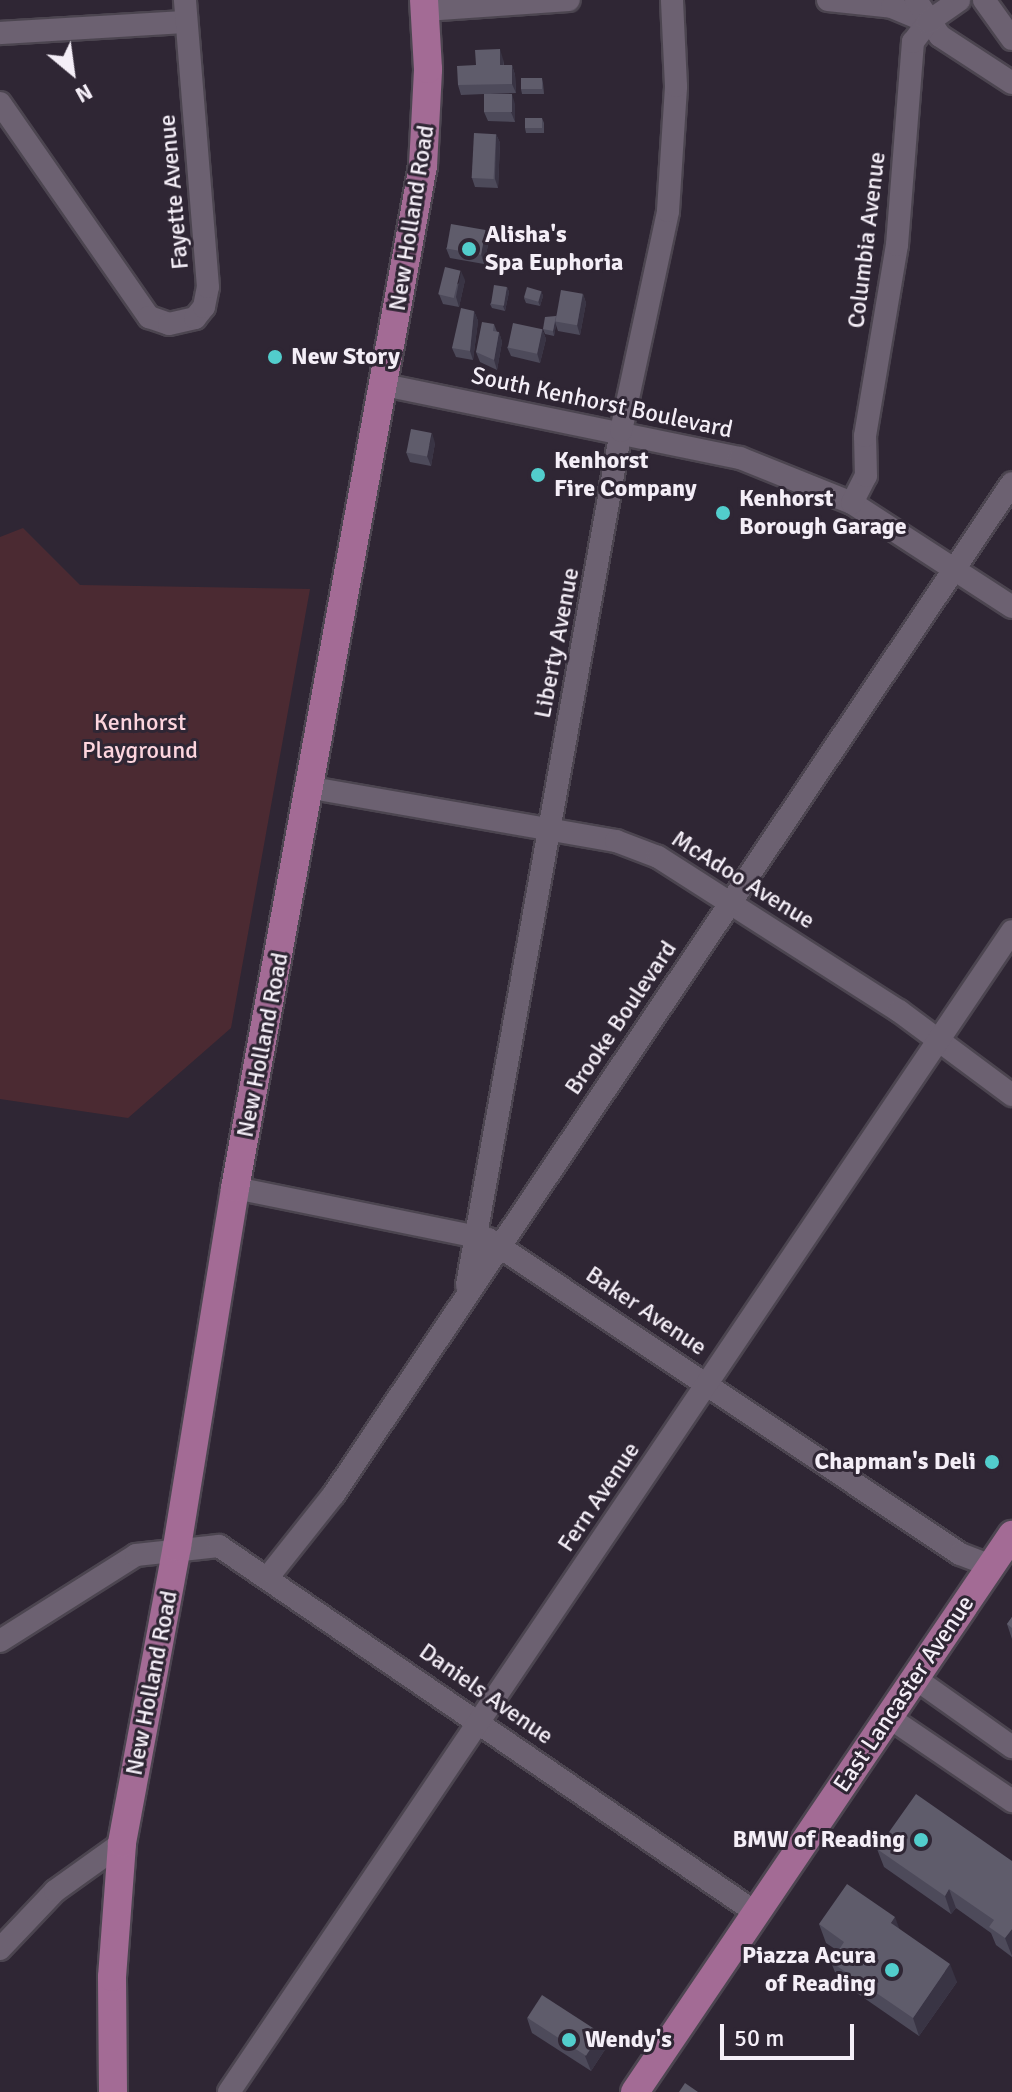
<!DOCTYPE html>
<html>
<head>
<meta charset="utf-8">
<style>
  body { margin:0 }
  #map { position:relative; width:1012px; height:2092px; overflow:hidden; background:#2f2634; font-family:Signika,sans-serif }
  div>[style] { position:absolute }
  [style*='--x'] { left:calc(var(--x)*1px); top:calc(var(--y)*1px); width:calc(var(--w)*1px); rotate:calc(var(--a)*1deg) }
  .green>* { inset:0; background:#4b2a32 }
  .roads { filter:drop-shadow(2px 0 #4c4550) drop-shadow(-2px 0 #4c4550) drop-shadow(0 2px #4c4550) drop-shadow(0 -2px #4c4550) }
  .minor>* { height:22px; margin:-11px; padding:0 11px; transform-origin:11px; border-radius:11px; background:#6c6171 }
  .major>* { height:28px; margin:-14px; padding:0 14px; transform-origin:14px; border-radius:14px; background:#a36b95 }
  .wall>* { inset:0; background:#4d4a5a }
  .shaded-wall>* { inset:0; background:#393444 }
  .building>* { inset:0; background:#5f5c6b; transform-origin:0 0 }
  .dots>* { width:22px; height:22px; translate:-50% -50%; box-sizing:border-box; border:4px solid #2f2634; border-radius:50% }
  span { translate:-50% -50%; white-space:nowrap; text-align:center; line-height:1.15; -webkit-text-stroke:6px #2f2634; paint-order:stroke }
  .street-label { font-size:24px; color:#f4eef7 }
  .poi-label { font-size:24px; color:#f4eef7; font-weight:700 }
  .left { translate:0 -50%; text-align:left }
  .right { translate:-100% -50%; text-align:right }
  .park-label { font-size:24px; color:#fdd5de }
  .north { position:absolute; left:32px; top:32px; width:80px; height:80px; -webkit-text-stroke:6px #2f2634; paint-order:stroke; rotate:151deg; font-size:22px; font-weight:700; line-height:32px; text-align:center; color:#f4eef7 }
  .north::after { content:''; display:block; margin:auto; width:28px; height:36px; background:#f4eef7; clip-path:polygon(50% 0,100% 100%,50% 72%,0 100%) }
  .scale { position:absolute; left:720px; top:2024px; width:134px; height:36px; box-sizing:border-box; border:4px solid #f4eef7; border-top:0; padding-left:10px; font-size:24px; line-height:28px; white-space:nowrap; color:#f4eef7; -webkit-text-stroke:6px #2f2634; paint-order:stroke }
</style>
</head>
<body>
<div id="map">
  <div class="green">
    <i style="clip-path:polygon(23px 528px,80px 585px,310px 589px,231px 1028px,128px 1118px,0 1099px,0 537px)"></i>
  </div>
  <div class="roads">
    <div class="minor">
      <i style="--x:828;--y:0;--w:64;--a:6.2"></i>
      <i style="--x:892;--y:7;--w:39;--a:23"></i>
      <i style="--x:916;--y:0;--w:43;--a:56.3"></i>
      <i style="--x:940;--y:36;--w:86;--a:33.1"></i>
      <i style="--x:984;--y:0;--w:48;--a:54.3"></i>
      <i style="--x:425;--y:10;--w:144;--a:-4"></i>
      <i style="--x:0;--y:33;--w:186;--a:-3.4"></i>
      <i style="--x:0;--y:103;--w:261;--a:55.2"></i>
      <i style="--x:149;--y:317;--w:21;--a:19"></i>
      <i style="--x:169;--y:324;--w:27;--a:-13"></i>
      <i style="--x:195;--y:318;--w:14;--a:-51"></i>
      <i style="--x:204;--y:307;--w:20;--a:-79"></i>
      <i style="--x:208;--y:287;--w:288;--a:-94.6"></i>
      <i style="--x:384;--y:385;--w:363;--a:11.6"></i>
      <i style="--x:740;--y:458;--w:121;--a:21.9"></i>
      <i style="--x:852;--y:503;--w:191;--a:33"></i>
      <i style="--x:852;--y:503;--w:30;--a:-63"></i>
      <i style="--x:866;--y:476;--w:40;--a:-91.4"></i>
      <i style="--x:865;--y:436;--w:194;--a:-80.5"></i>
      <i style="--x:897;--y:245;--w:204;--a:-85.5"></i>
      <i style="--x:913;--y:42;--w:25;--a:-53"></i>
      <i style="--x:928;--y:22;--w:38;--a:-35"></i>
      <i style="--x:312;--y:788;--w:309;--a:9.9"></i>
      <i style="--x:616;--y:841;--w:45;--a:20.9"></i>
      <i style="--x:658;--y:857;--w:286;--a:32.6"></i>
      <i style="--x:899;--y:1011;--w:141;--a:36.6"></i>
      <i style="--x:235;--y:1188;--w:258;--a:11.4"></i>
      <i style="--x:488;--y:1239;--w:567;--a:33.72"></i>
      <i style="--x:960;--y:1554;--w:33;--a:21"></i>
      <i style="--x:467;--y:1285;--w:868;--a:-79.78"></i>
      <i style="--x:621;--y:431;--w:225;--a:-77.9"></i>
      <i style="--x:668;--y:211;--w:125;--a:-86.3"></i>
      <i style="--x:676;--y:86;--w:86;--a:-92.7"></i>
      <i style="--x:268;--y:1577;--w:106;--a:-51.5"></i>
      <i style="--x:334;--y:1494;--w:1217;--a:-56.15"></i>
      <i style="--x:0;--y:1641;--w:161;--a:-32.3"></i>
      <i style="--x:136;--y:1555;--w:83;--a:-6.2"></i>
      <i style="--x:219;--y:1546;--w:649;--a:34.33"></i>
      <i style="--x:916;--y:1679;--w:118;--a:35.3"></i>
      <i style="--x:890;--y:1718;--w:148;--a:34.2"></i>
      <i style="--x:0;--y:1949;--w:80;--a:-46.5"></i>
      <i style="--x:55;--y:1891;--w:82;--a:-35.6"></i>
      <i style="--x:229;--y:2092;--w:1400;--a:-56"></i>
    </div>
    <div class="major">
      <i style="--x:113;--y:2092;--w:115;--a:-90.5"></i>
      <i style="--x:112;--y:1977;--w:134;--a:-85.7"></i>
      <i style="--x:122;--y:1843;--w:301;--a:-79.5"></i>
      <i style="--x:177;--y:1547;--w:364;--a:-80.8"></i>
      <i style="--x:235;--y:1188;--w:1039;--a:-79.58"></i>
      <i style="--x:423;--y:166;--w:97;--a:-87"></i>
      <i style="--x:428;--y:69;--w:69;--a:-93.3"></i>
      <i style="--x:635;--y:2092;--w:673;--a:-55.91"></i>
    </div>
  </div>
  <div class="wall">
    <i style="clip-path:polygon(503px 59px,504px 65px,512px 65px,515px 75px,516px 93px,490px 94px,515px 104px,515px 122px,488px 121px,484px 112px,484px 94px,461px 95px,458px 85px,476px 65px)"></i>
    <i style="clip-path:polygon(542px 78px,543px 83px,544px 94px,522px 94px,521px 89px)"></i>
    <i style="clip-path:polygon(542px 118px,544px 123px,544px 133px,526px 133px,525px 128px)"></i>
    <i style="clip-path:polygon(496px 134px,500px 143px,498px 188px,475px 187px,472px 178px)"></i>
    <i style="clip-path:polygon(485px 230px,489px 240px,484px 264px,450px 258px,446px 248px)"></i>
    <i style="clip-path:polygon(465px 280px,459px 307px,443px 304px,439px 294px)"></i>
    <i style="clip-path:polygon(507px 287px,509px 292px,505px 311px,492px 308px,490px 304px)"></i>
    <i style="clip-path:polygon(541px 291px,543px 296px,540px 306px,526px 303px,524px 298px)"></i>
    <i style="clip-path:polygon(583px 294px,586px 303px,580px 335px,558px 331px,556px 325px,554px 336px,545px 334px,543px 329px,556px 316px)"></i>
    <i style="clip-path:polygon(474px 311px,478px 321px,473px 360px,456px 357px,452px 348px)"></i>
    <i style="clip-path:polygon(494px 324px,497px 332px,499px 332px,502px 342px,497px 370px,480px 362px,476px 352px)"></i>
    <i style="clip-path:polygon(542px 329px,546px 339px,540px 363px,511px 356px,507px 347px)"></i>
    <i style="clip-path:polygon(435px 443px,431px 466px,410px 462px,406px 452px)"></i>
    <i style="clip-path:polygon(1012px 1617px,1012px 1639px,1007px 1624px)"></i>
    <i style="clip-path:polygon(877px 1849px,1012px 1861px,1012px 1957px,996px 1945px,991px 1933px,956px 1908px,951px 1914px,884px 1867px)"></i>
    <i style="clip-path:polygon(819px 1924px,899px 1929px,957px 1982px,919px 2036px,838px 1980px,831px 1962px,838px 1951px,826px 1943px)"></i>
    <i style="clip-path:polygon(527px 2018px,601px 2033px,606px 2048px,591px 2071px,532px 2033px)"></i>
  </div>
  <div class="shaded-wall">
    <i style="clip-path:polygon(500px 49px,503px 59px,504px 75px,500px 65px)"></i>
    <i style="clip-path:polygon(512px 65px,515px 75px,516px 93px,512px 84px)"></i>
    <i style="clip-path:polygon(512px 94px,515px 104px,515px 122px,511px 112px)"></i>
    <i style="clip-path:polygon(496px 134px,500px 143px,498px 188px,495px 179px)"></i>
    <i style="clip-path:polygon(485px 230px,489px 240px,484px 264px,481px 254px)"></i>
    <i style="clip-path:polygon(461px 271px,465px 280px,459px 307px,456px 297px)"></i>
    <i style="clip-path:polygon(507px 287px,509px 292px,505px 311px,503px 306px)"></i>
    <i style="clip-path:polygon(541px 291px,543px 296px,540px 306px,538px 301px)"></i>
    <i style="clip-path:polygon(583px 294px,586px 303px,580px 335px,577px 325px)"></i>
    <i style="clip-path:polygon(474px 311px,478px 321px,473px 360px,470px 351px)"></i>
    <i style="clip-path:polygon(555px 321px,556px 325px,554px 336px,553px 331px)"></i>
    <i style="clip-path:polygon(542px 329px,546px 339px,540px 363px,537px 353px)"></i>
    <i style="clip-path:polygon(499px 332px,502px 342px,497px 370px,494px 360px)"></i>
    <i style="clip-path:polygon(432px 433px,435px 443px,431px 466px,427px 456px)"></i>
    <i style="clip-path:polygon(949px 1889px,956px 1908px,951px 1914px,945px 1896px)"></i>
    <i style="clip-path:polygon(895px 1917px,902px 1936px,891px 1923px)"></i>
    <i style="clip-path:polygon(1012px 1929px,1012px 1956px,1005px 1938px)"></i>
    <i style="clip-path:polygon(950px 1964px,957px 1982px,919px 2036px,913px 2018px)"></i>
    <i style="clip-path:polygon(601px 2033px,606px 2048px,591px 2071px,585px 2056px)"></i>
  </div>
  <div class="building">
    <i style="clip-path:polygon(500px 49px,500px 65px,512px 65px,512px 84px,458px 85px,457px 66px,476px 65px,475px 50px)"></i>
    <i style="left:521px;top:78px;width:21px;height:11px"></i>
    <i style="left:484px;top:94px;width:28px;height:18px"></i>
    <i style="left:525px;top:118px;width:17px;height:10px"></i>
    <i style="left:474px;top:133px;width:22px;height:45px;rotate:3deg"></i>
    <i style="left:451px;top:224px;width:35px;height:25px;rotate:10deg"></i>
    <i style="left:445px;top:267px;width:16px;height:28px;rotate:14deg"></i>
    <i style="left:494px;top:285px;width:13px;height:19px;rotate:9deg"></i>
    <i style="left:527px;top:287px;width:15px;height:11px;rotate:16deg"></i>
    <i style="left:561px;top:290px;width:22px;height:32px;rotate:10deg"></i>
    <i style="clip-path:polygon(461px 308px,474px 311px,470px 351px,452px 348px)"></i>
    <i style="clip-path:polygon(556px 316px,553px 331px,543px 329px,545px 317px)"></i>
    <i style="clip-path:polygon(482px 322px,494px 324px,493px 331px,499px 332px,494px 360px,476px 352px)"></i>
    <i style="left:513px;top:323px;width:30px;height:25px;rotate:12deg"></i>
    <i style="left:411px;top:429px;width:21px;height:24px;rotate:11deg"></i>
    <i style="clip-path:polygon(1012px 1617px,1012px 1628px,1007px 1624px)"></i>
    <i style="clip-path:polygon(916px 1794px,1012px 1861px,1012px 1929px,1005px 1938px,989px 1927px,994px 1920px,949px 1889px,945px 1896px,877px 1849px)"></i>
    <i style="clip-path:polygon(847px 1884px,895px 1917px,891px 1923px,950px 1964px,913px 2018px,831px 1962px,844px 1942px,819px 1924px)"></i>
    <i style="left:542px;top:1995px;width:70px;height:27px;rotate:33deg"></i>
    <i style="clip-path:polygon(685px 2083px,698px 2092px,679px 2092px)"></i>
  </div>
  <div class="dots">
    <i style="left:469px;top:249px;background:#52cdcc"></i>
    <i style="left:275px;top:357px;background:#52cdcc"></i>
    <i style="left:538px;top:475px;background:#52cdcc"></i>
    <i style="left:723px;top:513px;background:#52cdcc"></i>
    <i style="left:992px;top:1462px;background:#52cdcc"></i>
    <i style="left:921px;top:1840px;background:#52cdcc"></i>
    <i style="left:892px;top:1970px;background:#52cdcc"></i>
    <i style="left:569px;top:2040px;background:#52cdcc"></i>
  </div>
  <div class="street-label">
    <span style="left:174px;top:192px;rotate:-95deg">Fayette Avenue</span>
    <span style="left:412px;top:218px;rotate:-81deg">New Holland Road</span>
    <span style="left:867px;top:240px;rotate:-83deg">Columbia Avenue</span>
    <span style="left:602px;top:403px;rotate:12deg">South Kenhorst Boulevard</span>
    <span style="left:557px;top:643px;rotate:-79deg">Liberty Avenue</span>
    <span style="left:743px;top:880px;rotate:32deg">McAdoo Avenue</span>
    <span style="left:621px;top:1018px;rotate:-56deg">Brooke Boulevard</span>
    <span style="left:263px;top:1045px;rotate:-79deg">New Holland Road</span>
    <span style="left:646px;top:1311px;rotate:34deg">Baker Avenue</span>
    <span style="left:599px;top:1497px;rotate:-56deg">Fern Avenue</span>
    <span style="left:152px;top:1683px;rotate:-79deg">New Holland Road</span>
    <span style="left:486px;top:1694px;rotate:35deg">Daniels Avenue</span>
    <span style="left:904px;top:1694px;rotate:-56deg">East Lancaster Avenue</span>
  </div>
  <div class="poi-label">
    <span class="left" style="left:485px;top:249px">Alisha's<br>Spa Euphoria</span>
    <span class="left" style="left:291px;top:357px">New Story</span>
    <span class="left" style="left:554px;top:475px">Kenhorst<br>Fire Company</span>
    <span class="left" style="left:739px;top:513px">Kenhorst<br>Borough Garage</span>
    <span class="right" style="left:976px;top:1462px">Chapman's Deli</span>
    <span class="right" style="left:905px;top:1840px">BMW of Reading</span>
    <span class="right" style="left:876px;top:1970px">Piazza Acura<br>of Reading</span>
    <span class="left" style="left:585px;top:2040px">Wendy's</span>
  </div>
  <div class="park-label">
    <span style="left:140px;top:737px">Kenhorst<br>Playground</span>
  </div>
  <div class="north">N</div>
  <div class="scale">50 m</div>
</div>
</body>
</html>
